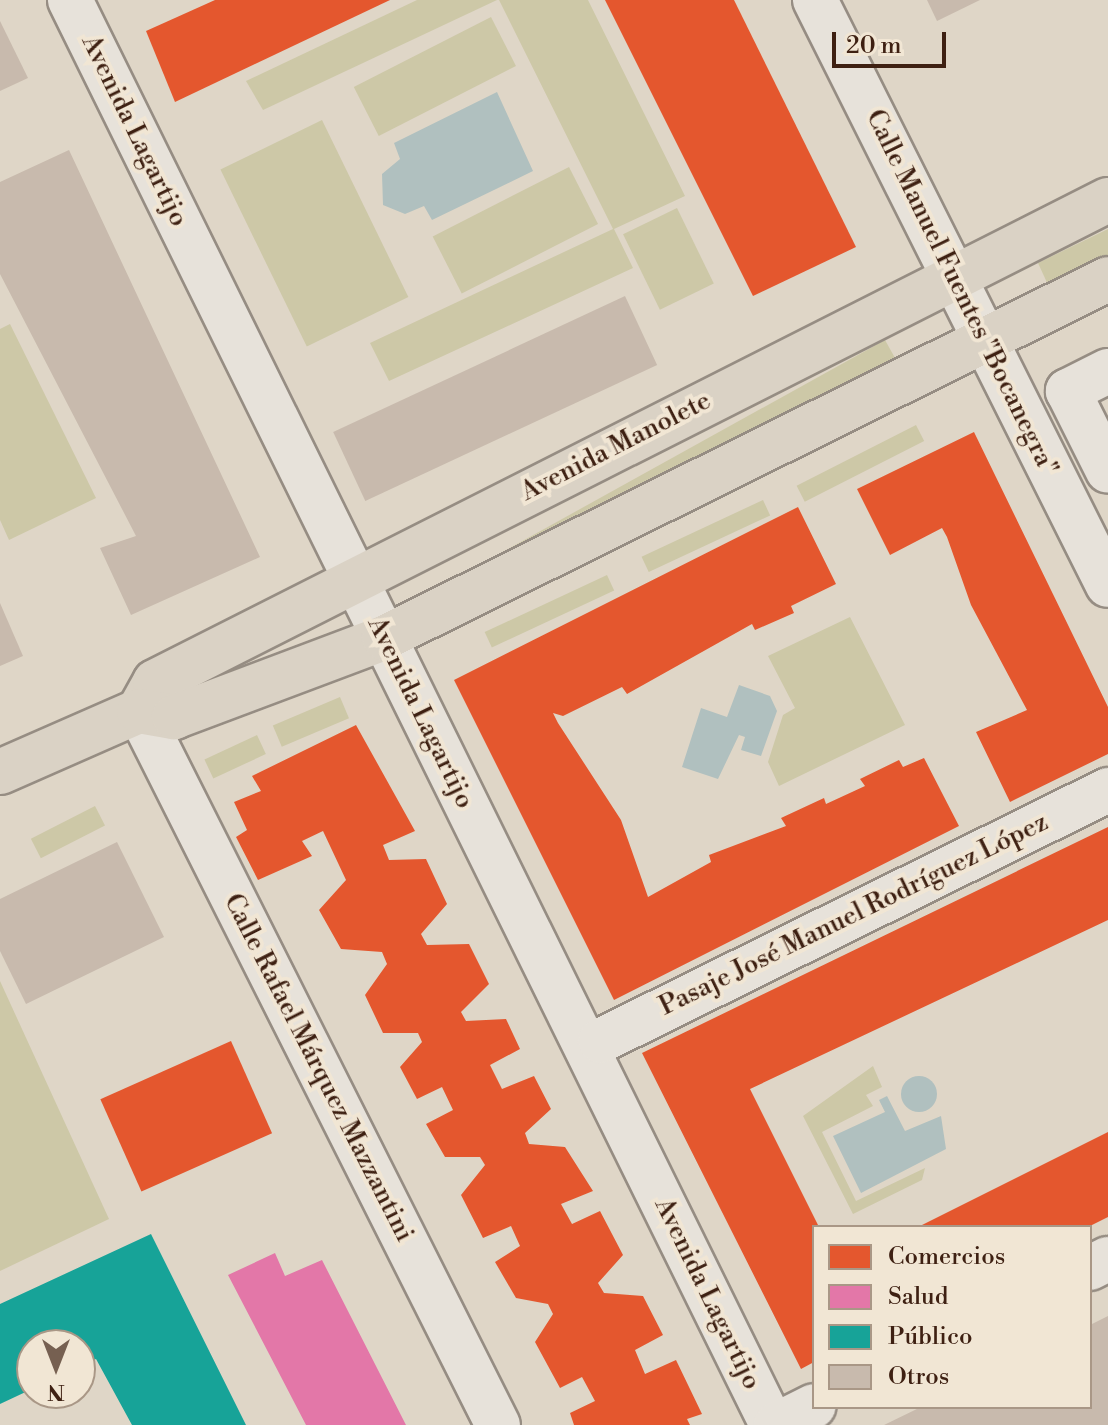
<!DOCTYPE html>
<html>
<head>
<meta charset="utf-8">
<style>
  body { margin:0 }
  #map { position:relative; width:1108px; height:1425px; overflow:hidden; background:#dfd6c7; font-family:"Libre Bodoni",serif }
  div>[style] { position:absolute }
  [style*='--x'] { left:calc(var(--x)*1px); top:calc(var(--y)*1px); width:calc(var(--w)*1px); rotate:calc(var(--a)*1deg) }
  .green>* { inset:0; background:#cdc8a7; transform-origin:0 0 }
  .water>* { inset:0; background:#b0c0bf }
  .round { border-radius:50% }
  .shops>* { inset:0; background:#e4572e; transform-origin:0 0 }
  .health>* { inset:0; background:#e377a8 }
  .public>* { inset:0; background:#17a398 }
  .building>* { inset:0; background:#c8baad; transform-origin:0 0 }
  .roads { filter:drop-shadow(2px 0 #968d83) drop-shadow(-2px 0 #968d83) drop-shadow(0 2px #968d83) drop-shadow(0 -2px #968d83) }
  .minor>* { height:44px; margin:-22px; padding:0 22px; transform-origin:22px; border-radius:22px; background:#e7e2da }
  .major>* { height:44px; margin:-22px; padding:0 22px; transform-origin:22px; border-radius:22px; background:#dad2c5 }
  span { translate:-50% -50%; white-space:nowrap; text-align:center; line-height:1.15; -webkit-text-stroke:8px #f1e6d4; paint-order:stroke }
  .street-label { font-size:26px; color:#3e2012 }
  .legend { position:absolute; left:812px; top:1225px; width:280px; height:184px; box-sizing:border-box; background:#f1e6d4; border:2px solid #a99786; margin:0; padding:10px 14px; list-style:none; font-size:24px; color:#3e2012 }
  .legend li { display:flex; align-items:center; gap:16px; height:40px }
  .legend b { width:40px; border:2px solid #a99786 }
  .north { position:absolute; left:16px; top:1329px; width:80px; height:80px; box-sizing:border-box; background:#f1e6d4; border:2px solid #a99786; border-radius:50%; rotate:180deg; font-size:22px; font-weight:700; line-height:32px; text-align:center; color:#3e2012 }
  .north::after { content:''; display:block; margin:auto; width:28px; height:36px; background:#766051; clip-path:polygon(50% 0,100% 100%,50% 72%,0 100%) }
  .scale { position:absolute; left:832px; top:32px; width:114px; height:36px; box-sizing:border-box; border:4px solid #3e2012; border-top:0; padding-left:10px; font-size:24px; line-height:28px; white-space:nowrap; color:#3e2012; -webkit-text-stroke:6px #f1e6d4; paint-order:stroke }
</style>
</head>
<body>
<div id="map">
  <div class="green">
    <i style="clip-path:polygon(417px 0,497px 0,263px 110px,246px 81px)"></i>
    <i style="clip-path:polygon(499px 0,588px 0,685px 196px,614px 229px,633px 268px,389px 381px,370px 343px,613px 229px)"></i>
    <i style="left:491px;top:17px;width:55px;height:154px;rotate:63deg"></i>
    <i style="left:322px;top:120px;width:197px;height:113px;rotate:64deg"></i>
    <i style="left:569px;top:167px;width:64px;height:153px;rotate:63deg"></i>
    <i style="left:677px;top:208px;width:84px;height:60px;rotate:64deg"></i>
    <i style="clip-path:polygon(1108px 229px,1108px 258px,1049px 287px,1038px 263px)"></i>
    <i style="clip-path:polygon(10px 324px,96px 498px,9px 540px,0 520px,0 329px)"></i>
    <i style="left:885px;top:340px;width:25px;height:500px;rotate:61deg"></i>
    <i style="left:916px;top:425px;width:18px;height:134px;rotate:63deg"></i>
    <i style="left:763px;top:500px;width:17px;height:134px;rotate:65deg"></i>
    <i style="left:607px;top:575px;width:17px;height:135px;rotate:65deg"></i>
    <i style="clip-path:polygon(850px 617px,905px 725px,779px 786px,768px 762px,783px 715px,795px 708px,768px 656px)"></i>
    <i style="left:340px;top:697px;width:23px;height:73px;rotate:67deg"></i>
    <i style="left:257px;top:735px;width:21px;height:58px;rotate:65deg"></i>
    <i style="left:95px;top:806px;width:22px;height:72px;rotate:63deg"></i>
    <i style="clip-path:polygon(0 981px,109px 1219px,0 1271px)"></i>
    <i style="clip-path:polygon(873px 1066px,882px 1087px,866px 1095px,873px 1106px,822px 1132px,856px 1201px,925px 1168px,922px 1180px,853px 1214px,803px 1116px)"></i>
  </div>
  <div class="water">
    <i style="clip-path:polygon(497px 92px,533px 171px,432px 220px,424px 206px,405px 214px,383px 205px,382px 174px,400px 159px,394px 143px)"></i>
    <i style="clip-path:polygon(739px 685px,770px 696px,777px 711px,761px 756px,741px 750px,745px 737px,739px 735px,718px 779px,682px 767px,701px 708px,727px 717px)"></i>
    <i class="round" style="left:901px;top:1076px;width:36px;height:36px"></i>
    <i style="clip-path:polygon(887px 1096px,905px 1131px,941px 1116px,946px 1149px,861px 1193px,833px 1136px,885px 1112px,879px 1100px)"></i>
  </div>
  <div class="shops">
    <i style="clip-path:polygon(215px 0,390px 0,175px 102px,146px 31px)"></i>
    <i style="clip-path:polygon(605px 0,734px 0,856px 247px,753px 296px)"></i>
    <i style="clip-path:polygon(974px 432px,1108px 707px,1108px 754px,1010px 802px,976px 732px,1027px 710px,971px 605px,947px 537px,942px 528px,890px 555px,857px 489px)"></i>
    <i style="clip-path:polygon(798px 507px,836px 584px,791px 606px,794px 613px,755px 630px,752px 624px,627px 694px,622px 687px,563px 716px,553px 713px,558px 723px,621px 820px,648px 897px,711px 862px,709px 855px,786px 826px,781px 818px,824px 798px,826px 804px,865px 786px,860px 779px,899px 760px,903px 767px,924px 758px,959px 826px,614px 1000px,454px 680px)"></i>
    <i style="clip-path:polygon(356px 725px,415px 831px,383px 845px,389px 860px,426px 859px,447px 904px,421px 934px,427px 945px,469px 944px,489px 984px,461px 1012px,466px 1021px,506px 1019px,520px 1049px,490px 1065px,502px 1089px,534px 1076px,551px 1109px,525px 1133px,529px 1144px,565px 1147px,593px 1191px,561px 1204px,572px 1224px,600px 1211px,623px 1255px,598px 1283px,604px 1293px,643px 1296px,663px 1335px,635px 1350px,645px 1374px,676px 1360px,702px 1414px,687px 1419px,690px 1425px,574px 1425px,570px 1413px,595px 1401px,582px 1377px,560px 1388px,535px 1342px,553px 1314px,548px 1304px,516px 1298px,495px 1262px,520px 1246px,511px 1226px,483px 1238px,461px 1195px,485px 1165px,480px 1157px,445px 1157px,426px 1124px,453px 1110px,442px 1087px,417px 1099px,400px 1067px,422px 1042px,418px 1033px,383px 1033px,365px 995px,387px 964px,382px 952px,341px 949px,319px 910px,346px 880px,323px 831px,302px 841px,312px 856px,258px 880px,236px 837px,247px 830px,234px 802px,261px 791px,252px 776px)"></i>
    <i style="clip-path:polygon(1108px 827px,1108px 920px,750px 1089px,819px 1227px,814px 1362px,801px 1369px,642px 1053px)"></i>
    <i style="left:231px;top:1041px;width:101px;height:143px;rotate:66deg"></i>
    <i style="clip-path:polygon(1108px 1132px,1108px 1217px,1088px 1227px,918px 1227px)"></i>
  </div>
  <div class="health">
    <i style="clip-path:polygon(275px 1253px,285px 1276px,322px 1260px,406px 1425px,306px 1425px,228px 1275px)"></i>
  </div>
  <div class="public">
    <i style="clip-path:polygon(151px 1234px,246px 1425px,132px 1425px,96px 1359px,80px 1366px,80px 1345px,32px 1345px,32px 1389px,0 1404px,0 1304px)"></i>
  </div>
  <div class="building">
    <i style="clip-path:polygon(927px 0,980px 0,937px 21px)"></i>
    <i style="clip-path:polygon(0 21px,28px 78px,0 91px)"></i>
    <i style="clip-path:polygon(69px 150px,260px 557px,131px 615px,100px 548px,136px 536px,0 274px,0 182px)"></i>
    <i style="left:625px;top:296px;width:76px;height:322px;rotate:65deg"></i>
    <i style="clip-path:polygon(0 603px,23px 656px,0 666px)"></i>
    <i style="clip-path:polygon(117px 842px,164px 937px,26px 1004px,0 951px,0 899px)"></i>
    <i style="clip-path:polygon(1108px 1316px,1108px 1425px,884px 1425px,921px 1407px,1090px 1407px,1090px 1325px)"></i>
  </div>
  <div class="roads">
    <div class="minor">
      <i style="--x:70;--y:0;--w:1589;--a:63.77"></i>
      <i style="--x:815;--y:0;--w:654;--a:63.4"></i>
      <i style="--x:1108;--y:371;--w:45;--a:153.4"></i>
      <i style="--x:1068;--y:391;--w:89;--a:63.4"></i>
      <i style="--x:139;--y:711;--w:799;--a:63.31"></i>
      <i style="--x:600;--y:1041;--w:567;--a:-26.29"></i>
      <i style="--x:1090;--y:1268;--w:20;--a:-27"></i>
      <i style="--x:776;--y:1425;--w:42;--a:-26.6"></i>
    </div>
    <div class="major">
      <i style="--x:139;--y:711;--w:33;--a:-61"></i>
      <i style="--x:155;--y:682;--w:1068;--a:-26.83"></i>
      <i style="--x:0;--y:772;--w:152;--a:-23.7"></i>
      <i style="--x:139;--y:711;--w:36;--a:10"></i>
      <i style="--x:174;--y:717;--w:224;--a:-20.6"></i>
      <i style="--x:384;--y:638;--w:808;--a:-26.37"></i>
    </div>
  </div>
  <div class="street-label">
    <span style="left:134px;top:131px;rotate:64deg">Avenida Lagartijo</span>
    <span style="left:961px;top:293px;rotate:64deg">Calle Manuel Fuentes "Bocanegra"</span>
    <span style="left:616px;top:447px;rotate:-27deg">Avenida Manolete</span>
    <span style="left:420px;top:713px;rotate:64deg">Avenida Lagartijo</span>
    <span style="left:854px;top:915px;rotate:-26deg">Pasaje José Manuel Rodríguez López</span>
    <span style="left:318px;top:1068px;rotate:63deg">Calle Rafael Márquez Mazzantini</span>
    <span style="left:707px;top:1294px;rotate:64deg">Avenida Lagartijo</span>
  </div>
  <ul class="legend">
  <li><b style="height:22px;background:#e4572e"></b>Comercios</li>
  <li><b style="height:22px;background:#e377a8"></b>Salud</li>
  <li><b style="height:22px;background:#17a398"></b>Público</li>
  <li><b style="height:22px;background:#c8baad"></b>Otros</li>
  </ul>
  <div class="north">N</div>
  <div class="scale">20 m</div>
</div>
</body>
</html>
